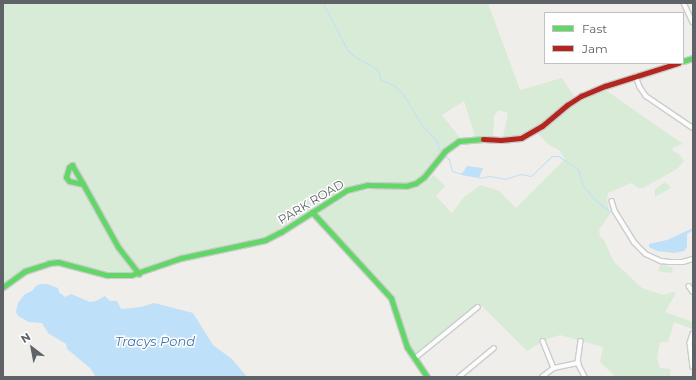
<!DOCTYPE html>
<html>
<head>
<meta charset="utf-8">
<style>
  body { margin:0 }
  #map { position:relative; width:696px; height:380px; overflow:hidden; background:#efeeea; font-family:Montserrat,sans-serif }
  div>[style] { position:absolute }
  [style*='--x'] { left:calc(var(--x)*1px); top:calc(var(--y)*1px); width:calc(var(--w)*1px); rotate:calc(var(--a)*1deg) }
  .green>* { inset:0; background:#d8ebd6 }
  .water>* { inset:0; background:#bfe0f9 }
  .stream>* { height:1px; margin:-0.5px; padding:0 0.5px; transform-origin:0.5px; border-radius:0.5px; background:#bfe0f9 }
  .roads { filter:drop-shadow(1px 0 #cbcccc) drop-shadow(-1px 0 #cbcccc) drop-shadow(0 1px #cbcccc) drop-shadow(0 -1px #cbcccc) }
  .street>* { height:3.5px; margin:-1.75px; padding:0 1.75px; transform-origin:1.75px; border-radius:1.75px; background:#fdfcfc }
  .fast>* { height:5px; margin:-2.5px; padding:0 2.5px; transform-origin:2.5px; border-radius:2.5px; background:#63d668 }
  .jam>* { height:5px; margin:-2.5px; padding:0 2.5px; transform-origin:2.5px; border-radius:2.5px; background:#b3261e }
  span { translate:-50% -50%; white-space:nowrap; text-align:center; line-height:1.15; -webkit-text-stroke:3px #fff; paint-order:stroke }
  .street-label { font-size:12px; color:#5f6368 }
  .water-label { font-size:13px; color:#4174aa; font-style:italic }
  .frame { position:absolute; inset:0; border:4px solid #5f6368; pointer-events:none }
  .legend { position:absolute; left:544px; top:12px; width:140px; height:52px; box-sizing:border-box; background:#fff; border:1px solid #bfc1c3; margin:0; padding:5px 7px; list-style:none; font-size:12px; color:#5f6368 }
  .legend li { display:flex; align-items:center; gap:8px; height:20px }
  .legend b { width:20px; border:1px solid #bfc1c3 }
  .north { position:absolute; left:12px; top:328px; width:40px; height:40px; -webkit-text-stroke:3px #fff; paint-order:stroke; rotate:328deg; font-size:11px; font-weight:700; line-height:16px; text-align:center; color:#5f6368 }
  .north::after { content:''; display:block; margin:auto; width:14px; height:18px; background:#5f6368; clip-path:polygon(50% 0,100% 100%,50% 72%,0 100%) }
</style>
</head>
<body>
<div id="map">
  <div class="green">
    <i style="clip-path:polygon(3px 3px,488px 3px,520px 90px,562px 78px,574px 96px,537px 127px,522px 136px,503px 137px,508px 113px,499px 110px,494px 116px,493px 137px,475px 136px,464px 101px,442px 115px,460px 138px,446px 147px,429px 171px,418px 180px,405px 183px,374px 182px,350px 187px,338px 192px,274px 232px,263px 238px,187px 254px,132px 273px,116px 273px,62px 261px,43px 261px,25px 269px,3px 284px)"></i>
    <i style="clip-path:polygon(604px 89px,683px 144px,672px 148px,673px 151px,680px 155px,684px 161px,677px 169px,643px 188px,638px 188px,631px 183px,608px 193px,607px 200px,610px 214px,599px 230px,600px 237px,604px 240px,614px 262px,642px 288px,663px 295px,673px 292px,676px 293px,665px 312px,693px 322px,692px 329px,674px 322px,668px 342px,660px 342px,657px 358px,660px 368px,670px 369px,670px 377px,616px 377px,600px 362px,603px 347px,560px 335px,545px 340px,527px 351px,479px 303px,414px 355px,390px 291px,318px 213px,353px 193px,373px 189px,412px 189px,423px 184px,434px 175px,445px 186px,436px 196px,452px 213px,465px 196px,481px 185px,499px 191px,516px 208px,565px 159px,559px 150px,549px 145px,538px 134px,574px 104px)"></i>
    <i style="clip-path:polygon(665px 182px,671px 188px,655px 197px,655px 189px)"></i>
    <i style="clip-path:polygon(660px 265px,668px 266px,672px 267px,673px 270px,671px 273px,658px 271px)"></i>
  </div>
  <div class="water">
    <i style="clip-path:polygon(467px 166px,483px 168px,479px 178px,461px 175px)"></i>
    <i style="clip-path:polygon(693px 228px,693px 230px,687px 234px,687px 247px,684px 251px,674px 253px,657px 251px,649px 247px,649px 244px,667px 240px)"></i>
    <i style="clip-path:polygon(40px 284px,47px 284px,58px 288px,59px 292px,65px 297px,71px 294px,90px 302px,96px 301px,105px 296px,110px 301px,117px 301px,121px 309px,141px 307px,154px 303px,193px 313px,213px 345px,232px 359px,247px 377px,96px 377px,90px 368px,67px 349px,66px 344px,48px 333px,42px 323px,29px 322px,18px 316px,16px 312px,18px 303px,25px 294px,32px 291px,36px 286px)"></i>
  </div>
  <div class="stream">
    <i style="--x:323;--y:3;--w:54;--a:62.5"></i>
    <i style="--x:348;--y:51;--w:11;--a:38"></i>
    <i style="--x:357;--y:58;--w:19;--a:28"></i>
    <i style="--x:374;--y:67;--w:8;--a:50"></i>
    <i style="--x:379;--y:73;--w:6;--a:81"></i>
    <i style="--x:380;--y:79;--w:17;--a:25"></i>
    <i style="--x:395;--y:86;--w:10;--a:45"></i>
    <i style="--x:402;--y:93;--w:36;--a:58"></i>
    <i style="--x:421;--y:124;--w:22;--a:47"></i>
    <i style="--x:436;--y:140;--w:12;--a:70"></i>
    <i style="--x:445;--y:156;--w:5;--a:37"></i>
    <i style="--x:449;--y:159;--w:12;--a:76"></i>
    <i style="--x:452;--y:171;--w:6;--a:18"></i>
    <i style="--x:458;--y:173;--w:6;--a:0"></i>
    <i style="--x:479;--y:178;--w:11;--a:-10"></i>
    <i style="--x:490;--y:176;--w:15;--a:11"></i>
    <i style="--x:505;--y:179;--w:16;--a:-18"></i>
    <i style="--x:520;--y:174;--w:11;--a:10"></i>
    <i style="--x:531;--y:176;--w:29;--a:-44"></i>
    <i style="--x:552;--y:156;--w:6;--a:0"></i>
    <i style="--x:558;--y:156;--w:24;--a:33"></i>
    <i style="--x:578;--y:169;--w:17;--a:73"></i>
    <i style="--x:583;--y:185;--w:16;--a:52"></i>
    <i style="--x:593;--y:198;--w:21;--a:39"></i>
    <i style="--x:609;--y:211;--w:3;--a:0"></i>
  </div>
  <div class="roads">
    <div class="street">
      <i style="--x:684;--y:3;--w:21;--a:65"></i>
      <i style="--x:636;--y:76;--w:12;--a:70"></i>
      <i style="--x:640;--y:87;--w:11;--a:56"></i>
      <i style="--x:646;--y:96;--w:57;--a:34.2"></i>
      <i style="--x:612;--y:201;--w:10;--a:73"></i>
      <i style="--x:615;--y:211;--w:36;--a:58"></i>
      <i style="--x:634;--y:242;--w:17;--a:45"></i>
      <i style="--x:646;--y:254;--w:17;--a:25"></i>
      <i style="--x:661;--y:261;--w:9;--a:6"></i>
      <i style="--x:670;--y:262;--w:13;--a:0"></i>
      <i style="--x:683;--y:262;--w:10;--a:-17"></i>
      <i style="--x:689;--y:286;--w:7;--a:56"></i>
      <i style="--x:693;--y:334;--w:9;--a:108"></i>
      <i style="--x:690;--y:343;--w:24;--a:83"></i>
      <i style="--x:543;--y:341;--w:29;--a:68"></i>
      <i style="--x:581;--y:341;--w:22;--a:98"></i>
      <i style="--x:578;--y:363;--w:16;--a:63"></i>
      <i style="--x:414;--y:359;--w:82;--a:-39.1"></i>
      <i style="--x:459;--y:377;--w:45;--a:-39.6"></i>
      <i style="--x:542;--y:377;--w:15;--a:-37"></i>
      <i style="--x:554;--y:368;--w:25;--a:-12"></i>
    </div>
    <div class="fast">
      <i style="--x:683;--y:61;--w:10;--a:-17"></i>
      <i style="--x:83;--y:184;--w:14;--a:-168"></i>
      <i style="--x:69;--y:181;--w:5;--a:-127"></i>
      <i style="--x:66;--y:177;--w:10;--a:-73"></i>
      <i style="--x:69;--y:167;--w:4;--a:-34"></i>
      <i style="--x:72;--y:165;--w:22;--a:60"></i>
      <i style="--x:83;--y:184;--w:72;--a:60.9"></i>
      <i style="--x:118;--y:247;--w:34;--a:52"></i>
      <i style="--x:312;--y:212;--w:117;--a:47.4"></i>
      <i style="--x:391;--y:298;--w:52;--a:71.9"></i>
      <i style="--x:407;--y:347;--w:36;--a:56"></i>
      <i style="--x:3;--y:287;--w:27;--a:-36"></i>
      <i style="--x:25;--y:271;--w:25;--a:-18"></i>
      <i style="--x:49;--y:263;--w:9;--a:-6"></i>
      <i style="--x:58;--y:262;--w:51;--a:14.9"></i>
      <i style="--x:107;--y:275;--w:24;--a:0"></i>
      <i style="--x:131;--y:275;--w:53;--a:-18.8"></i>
      <i style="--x:181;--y:258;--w:86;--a:-12.1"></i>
      <i style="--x:265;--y:240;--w:18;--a:-27"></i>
      <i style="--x:281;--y:232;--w:78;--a:-32.5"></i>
      <i style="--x:347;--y:190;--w:21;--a:-14"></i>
      <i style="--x:367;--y:185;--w:39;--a:1"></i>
      <i style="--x:406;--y:186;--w:10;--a:-17"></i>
      <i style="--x:416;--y:183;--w:10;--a:-37"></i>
      <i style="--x:424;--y:177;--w:33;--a:-51"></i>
      <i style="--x:445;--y:151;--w:17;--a:-36"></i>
      <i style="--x:459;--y:141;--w:24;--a:-5"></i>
    </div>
    <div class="jam">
      <i style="--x:483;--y:139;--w:18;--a:3"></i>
      <i style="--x:501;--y:140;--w:20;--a:-6"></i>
      <i style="--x:521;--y:138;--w:24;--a:-30"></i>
      <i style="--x:542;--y:126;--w:33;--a:-40"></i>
      <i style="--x:567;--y:105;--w:17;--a:-33"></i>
      <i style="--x:581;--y:96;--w:26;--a:-23"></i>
      <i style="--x:605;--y:86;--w:77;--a:-17.5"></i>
    </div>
  </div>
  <div class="street-label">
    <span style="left:311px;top:202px;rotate:-31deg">PARK ROAD</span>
  </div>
  <div class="water-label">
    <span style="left:155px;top:341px">Tracys Pond</span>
  </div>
  <div class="frame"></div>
  <ul class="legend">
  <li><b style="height:5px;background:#63d668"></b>Fast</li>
  <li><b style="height:5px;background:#b3261e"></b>Jam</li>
  </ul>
  <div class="north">N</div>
</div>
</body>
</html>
